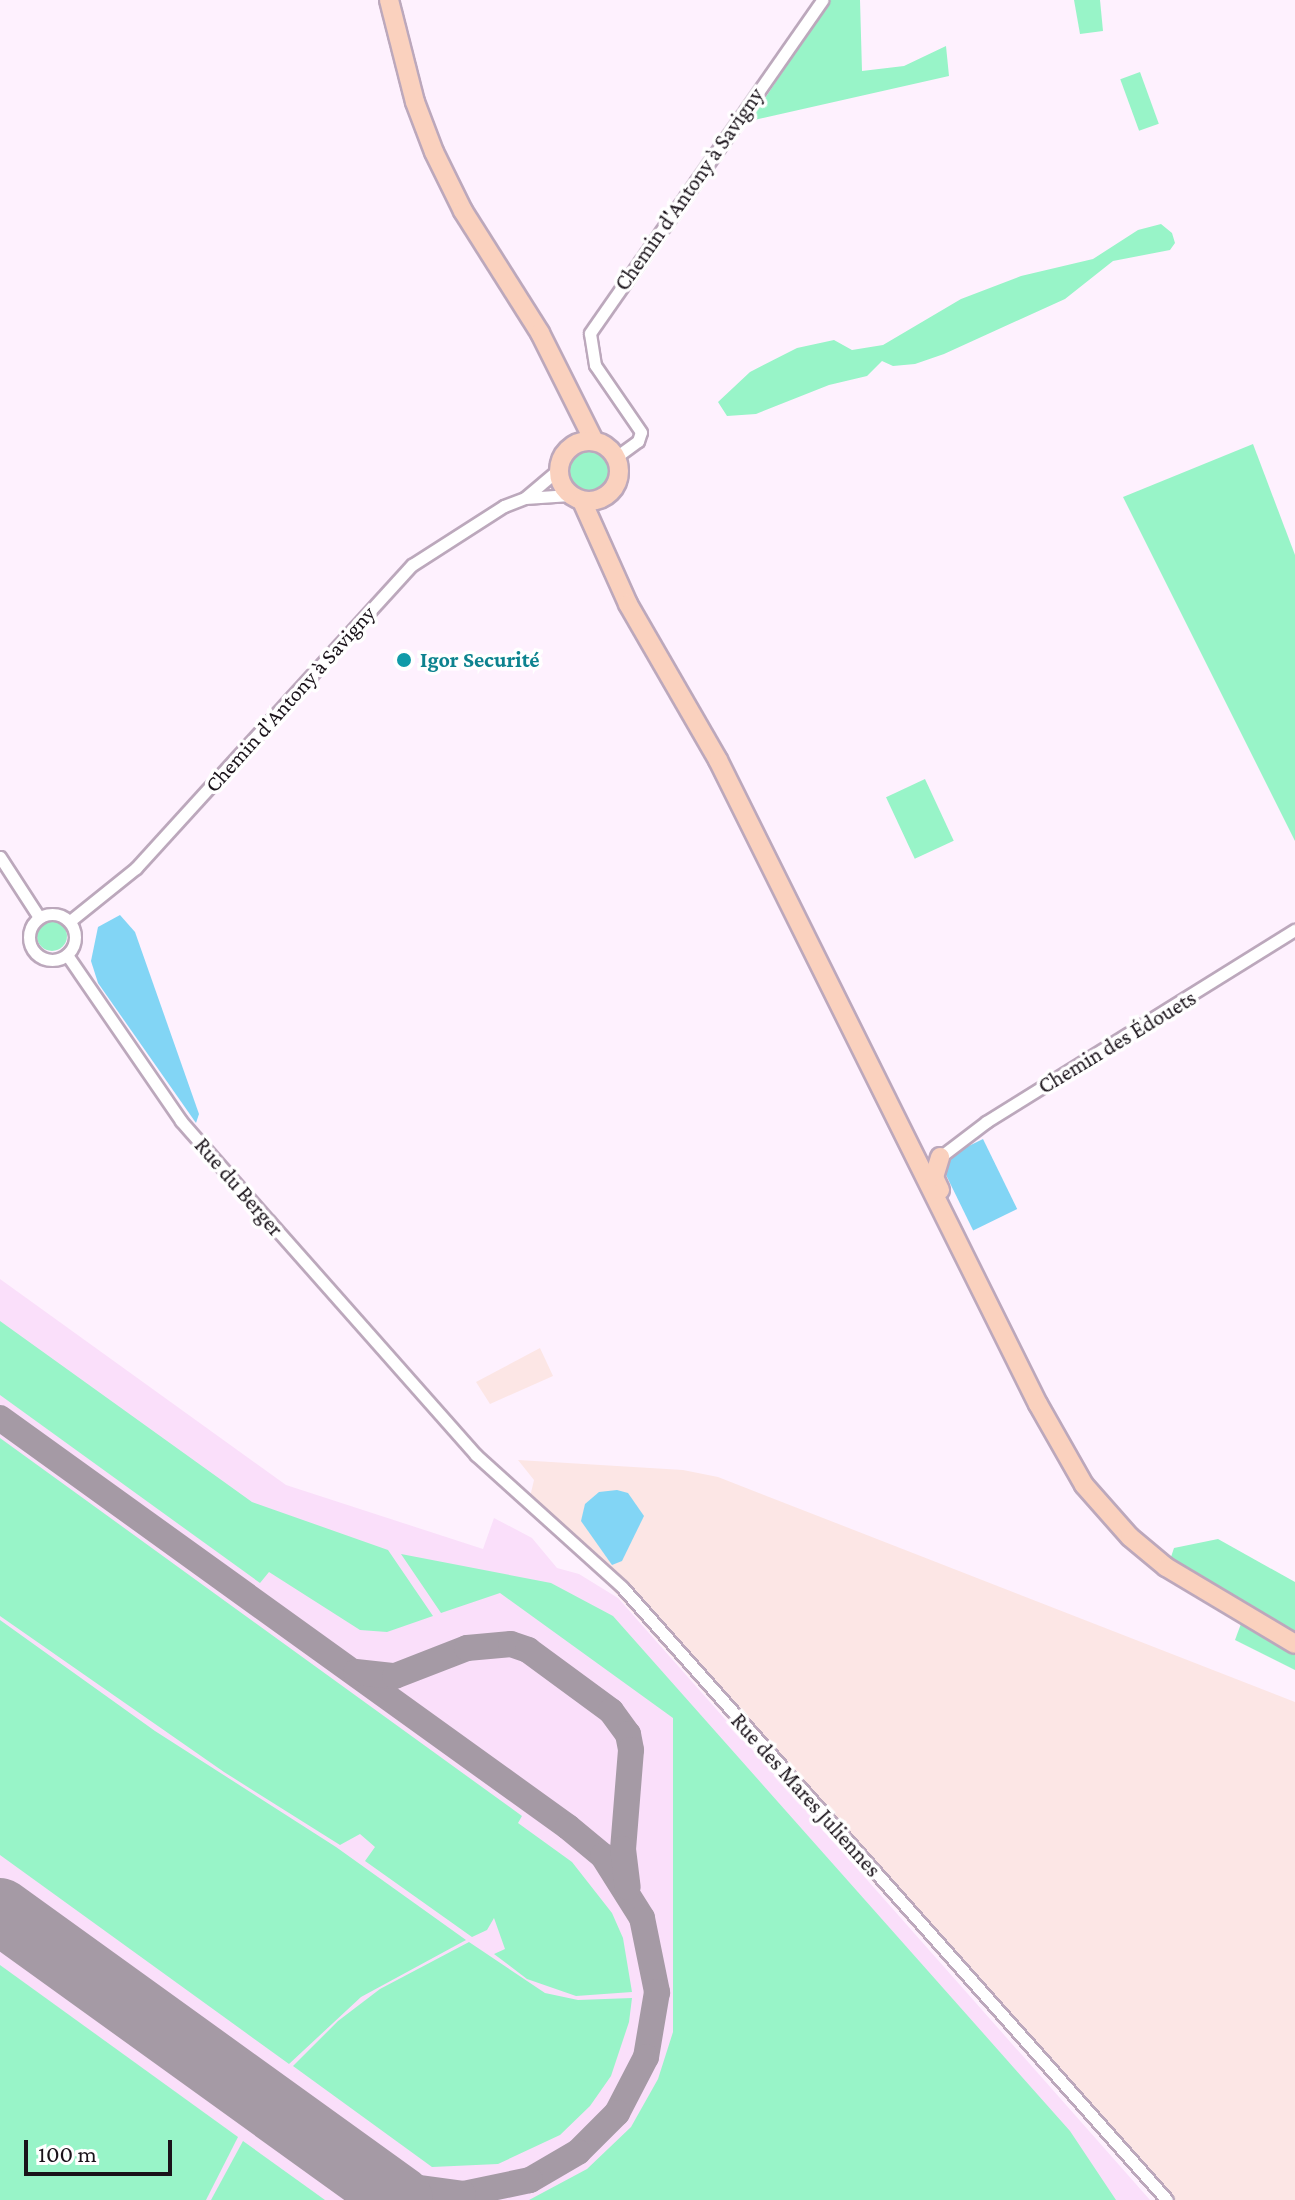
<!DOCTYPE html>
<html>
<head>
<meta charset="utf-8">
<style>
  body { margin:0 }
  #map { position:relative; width:1295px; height:2200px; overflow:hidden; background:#fef1fe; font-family:"Crimson Pro",serif }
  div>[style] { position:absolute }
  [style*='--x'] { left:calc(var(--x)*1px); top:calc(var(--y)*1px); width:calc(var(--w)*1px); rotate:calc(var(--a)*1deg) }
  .industrial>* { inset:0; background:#fce6e5 }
  .built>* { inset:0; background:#fadffa }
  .green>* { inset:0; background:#98f4c8; transform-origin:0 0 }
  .round { border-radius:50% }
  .water>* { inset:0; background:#82d5f5; transform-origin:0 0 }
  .taxiway>* { height:26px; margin:-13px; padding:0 13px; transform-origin:13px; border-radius:13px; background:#a59aa5 }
  .runway>* { height:66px; margin:-33px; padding:0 33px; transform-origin:33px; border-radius:33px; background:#a59aa5 }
  .roads { filter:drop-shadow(2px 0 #bca8bc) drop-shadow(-2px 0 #bca8bc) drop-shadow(0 2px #bca8bc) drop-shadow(0 -2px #bca8bc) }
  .minor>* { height:11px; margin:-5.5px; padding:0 5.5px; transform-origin:5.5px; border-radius:5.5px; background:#fff }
  .minor>.ring { margin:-5.5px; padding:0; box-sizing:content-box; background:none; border:11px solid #fff; border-radius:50% }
  .primary>* { height:18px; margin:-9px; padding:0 9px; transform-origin:9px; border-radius:9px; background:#fad1be }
  .primary>.ring { margin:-9px; padding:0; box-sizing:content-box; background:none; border:18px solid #fad1be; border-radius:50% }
  .dots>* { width:22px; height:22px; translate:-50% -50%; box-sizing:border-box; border:4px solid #fff; border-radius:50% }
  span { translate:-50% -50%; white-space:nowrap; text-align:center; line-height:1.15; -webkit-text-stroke:7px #fff; paint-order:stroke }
  .street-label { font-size:22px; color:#1a131a }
  .culture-label { font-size:22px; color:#0d838f; font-weight:700 }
  .left { translate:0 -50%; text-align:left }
  .scale { position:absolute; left:24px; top:2140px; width:148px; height:36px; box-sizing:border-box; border:4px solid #1a131a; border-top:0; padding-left:10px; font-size:24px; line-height:28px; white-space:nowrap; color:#1a131a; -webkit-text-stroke:6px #fff; paint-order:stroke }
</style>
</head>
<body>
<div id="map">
  <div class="industrial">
    <i style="clip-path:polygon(540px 1348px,553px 1376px,490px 1404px,476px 1382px)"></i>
    <i style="clip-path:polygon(518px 1460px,683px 1470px,718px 1477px,1295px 1702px,1295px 2200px,1156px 2200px,530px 1497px,534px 1480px)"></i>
  </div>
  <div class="built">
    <i style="clip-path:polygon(0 1279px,286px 1485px,483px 1549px,494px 1518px,532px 1538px,557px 1568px,579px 1574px,618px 1598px,1150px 2200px,0 2200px)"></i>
  </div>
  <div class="green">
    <i style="clip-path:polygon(830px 0,860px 0,862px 71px,904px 66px,946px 46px,949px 76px,750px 121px)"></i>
    <i style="clip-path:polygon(1074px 0,1100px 0,1103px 31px,1080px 34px)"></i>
    <i style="left:1140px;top:72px;width:55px;height:21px;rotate:70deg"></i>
    <i style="clip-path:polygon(1161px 224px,1172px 233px,1175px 243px,1170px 250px,1113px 261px,1065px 299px,944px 354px,915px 364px,893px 366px,882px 361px,867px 376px,829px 385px,756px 414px,727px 416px,718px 402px,750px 372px,797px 348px,834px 340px,852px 350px,883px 345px,961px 299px,1021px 276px,1093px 259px,1138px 230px)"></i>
    <i style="clip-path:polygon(1253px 444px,1295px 555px,1295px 841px,1123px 497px)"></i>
    <i class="round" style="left:565px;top:447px;width:48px;height:48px"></i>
    <i style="left:925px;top:779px;width:68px;height:43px;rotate:65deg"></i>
    <i class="round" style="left:37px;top:921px;width:30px;height:30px"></i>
    <i style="clip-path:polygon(0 1321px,252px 1502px,388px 1550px,433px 1616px,387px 1632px,360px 1630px,269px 1572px,260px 1583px,0 1395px)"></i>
    <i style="clip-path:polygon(0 1438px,522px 1816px,518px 1823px,572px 1862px,612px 1913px,623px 1938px,632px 1992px,576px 1996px,527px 1979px,494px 1954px,505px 1949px,494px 1918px,487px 1930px,472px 1937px,365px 1861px,375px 1847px,360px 1834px,340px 1845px,224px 1772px,0 1616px)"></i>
    <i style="clip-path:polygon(1218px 1539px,1295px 1582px,1295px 1633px,1170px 1560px,1174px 1548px)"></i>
    <i style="clip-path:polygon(401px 1554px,551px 1583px,613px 1616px,1070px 2131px,1116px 2200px,529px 2200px,587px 2169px,631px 2127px,658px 2079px,673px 2032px,673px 1718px,500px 1593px,441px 1613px)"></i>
    <i style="clip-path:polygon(0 1620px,155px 1731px,336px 1847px,466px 1940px,361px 1997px,289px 2064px,0 1855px)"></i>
    <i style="clip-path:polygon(1242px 1621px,1295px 1651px,1295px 1670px,1235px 1640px)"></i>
    <i style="clip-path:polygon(469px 1942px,545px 1993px,578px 2000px,632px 1998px,629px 2022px,611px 2076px,590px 2106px,560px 2135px,498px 2164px,432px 2167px,293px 2066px,338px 2021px,380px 1989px)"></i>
    <i style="clip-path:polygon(0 1965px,238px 2137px,206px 2200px,0 2200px)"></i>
    <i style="clip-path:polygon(243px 2141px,325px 2200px,211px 2200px)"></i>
  </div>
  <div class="water">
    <i style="clip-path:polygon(120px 915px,135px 932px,199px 1114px,196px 1123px,98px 983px,91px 961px,98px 927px)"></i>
    <i style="left:983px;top:1139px;width:78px;height:49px;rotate:64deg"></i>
    <i style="clip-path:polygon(617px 1490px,628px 1493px,644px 1516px,622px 1561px,612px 1565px,581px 1521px,585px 1504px,599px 1492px)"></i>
  </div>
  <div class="taxiway">
    <i style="--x:0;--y:1418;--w:700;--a:35.76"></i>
    <i style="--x:568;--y:1827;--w:45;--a:39.6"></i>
    <i style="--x:603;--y:1856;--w:73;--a:57.8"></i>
    <i style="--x:642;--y:1918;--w:76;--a:78.5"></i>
    <i style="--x:657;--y:1992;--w:66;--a:99.6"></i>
    <i style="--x:646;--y:2057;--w:63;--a:117.4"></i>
    <i style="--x:617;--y:2113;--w:55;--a:135"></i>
    <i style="--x:578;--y:2152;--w:56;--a:149.7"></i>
    <i style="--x:530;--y:2180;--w:68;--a:168.2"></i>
    <i style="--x:463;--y:2194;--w:67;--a:-172.2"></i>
    <i style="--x:397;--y:2185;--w:66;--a:-153"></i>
    <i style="--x:356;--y:1672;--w:39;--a:6"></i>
    <i style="--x:395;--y:1676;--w:77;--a:-21.3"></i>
    <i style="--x:467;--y:1648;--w:44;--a:-5.2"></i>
    <i style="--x:511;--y:1644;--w:18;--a:19"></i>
    <i style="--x:528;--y:1650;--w:103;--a:36.3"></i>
    <i style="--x:611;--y:1711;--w:29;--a:54"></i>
    <i style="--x:628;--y:1734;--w:16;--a:79"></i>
    <i style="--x:631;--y:1750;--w:99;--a:94.6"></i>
    <i style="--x:623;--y:1849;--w:38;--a:83"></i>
  </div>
  <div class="runway">
    <i style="--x:0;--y:1911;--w:493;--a:35.8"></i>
  </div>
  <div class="roads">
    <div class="minor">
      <i style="--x:616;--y:457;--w:27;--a:-36"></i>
      <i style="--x:638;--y:441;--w:9;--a:-72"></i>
      <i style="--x:641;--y:432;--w:81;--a:-124.5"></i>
      <i style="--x:595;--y:365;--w:32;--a:-99"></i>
      <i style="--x:590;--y:333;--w:406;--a:-55.1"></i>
      <i style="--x:526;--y:497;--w:43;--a:-40.3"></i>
      <i style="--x:0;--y:857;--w:72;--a:57"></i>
      <i class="ring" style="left:29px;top:914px;width:35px;height:35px"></i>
      <i style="--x:70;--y:921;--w:85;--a:-38.8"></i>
      <i style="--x:136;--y:868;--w:410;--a:-47.7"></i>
      <i style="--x:412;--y:565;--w:109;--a:-32.7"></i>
      <i style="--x:504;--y:506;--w:22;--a:-21"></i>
      <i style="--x:525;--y:498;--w:45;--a:-3.8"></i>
      <i style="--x:67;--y:955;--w:201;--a:55.5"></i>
      <i style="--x:181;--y:1121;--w:133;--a:48.7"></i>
      <i style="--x:269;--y:1221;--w:312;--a:48.5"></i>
      <i style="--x:476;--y:1455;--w:197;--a:42.1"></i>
      <i style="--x:622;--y:1587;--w:820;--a:48.36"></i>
      <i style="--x:940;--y:1157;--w:58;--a:-37.3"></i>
      <i style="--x:986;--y:1122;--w:364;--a:-31.9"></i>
    </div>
    <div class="primary">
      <i style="--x:389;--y:0;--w:105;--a:75.7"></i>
      <i style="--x:415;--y:102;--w:53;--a:69.2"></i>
      <i style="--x:434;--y:152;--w:66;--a:63.8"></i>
      <i style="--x:463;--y:211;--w:144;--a:57.7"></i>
      <i style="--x:540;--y:333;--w:121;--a:63.4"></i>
      <i class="ring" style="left:559px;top:441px;width:42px;height:42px"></i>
      <i style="--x:582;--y:501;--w:113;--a:65.9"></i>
      <i style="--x:628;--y:604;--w:180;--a:60"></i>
      <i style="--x:718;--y:760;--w:719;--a:63.58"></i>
      <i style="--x:1038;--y:1404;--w:93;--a:60.4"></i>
      <i style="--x:1084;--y:1485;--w:69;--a:48.5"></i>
      <i style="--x:1130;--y:1537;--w:47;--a:39.8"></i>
      <i style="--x:1166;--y:1567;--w:150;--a:30.8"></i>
      <i style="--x:940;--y:1190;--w:14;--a:-115"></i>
      <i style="--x:934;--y:1177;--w:21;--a:-73"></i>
    </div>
  </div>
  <div class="dots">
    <i style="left:404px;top:660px;background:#0f9aa8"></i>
  </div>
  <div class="street-label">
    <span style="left:689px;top:189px;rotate:-55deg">Chemin d'Antony à Savigny</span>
    <span style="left:290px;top:699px;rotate:-48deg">Chemin d'Antony à Savigny</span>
    <span style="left:1117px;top:1042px;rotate:-31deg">Chemin des Édouets</span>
    <span style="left:239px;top:1187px;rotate:49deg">Rue du Berger</span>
    <span style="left:806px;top:1795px;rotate:48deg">Rue des Mares Juliennes</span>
  </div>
  <div class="culture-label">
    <span class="left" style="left:420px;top:660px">Igor Securité</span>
  </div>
  <div class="scale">100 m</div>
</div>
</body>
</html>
